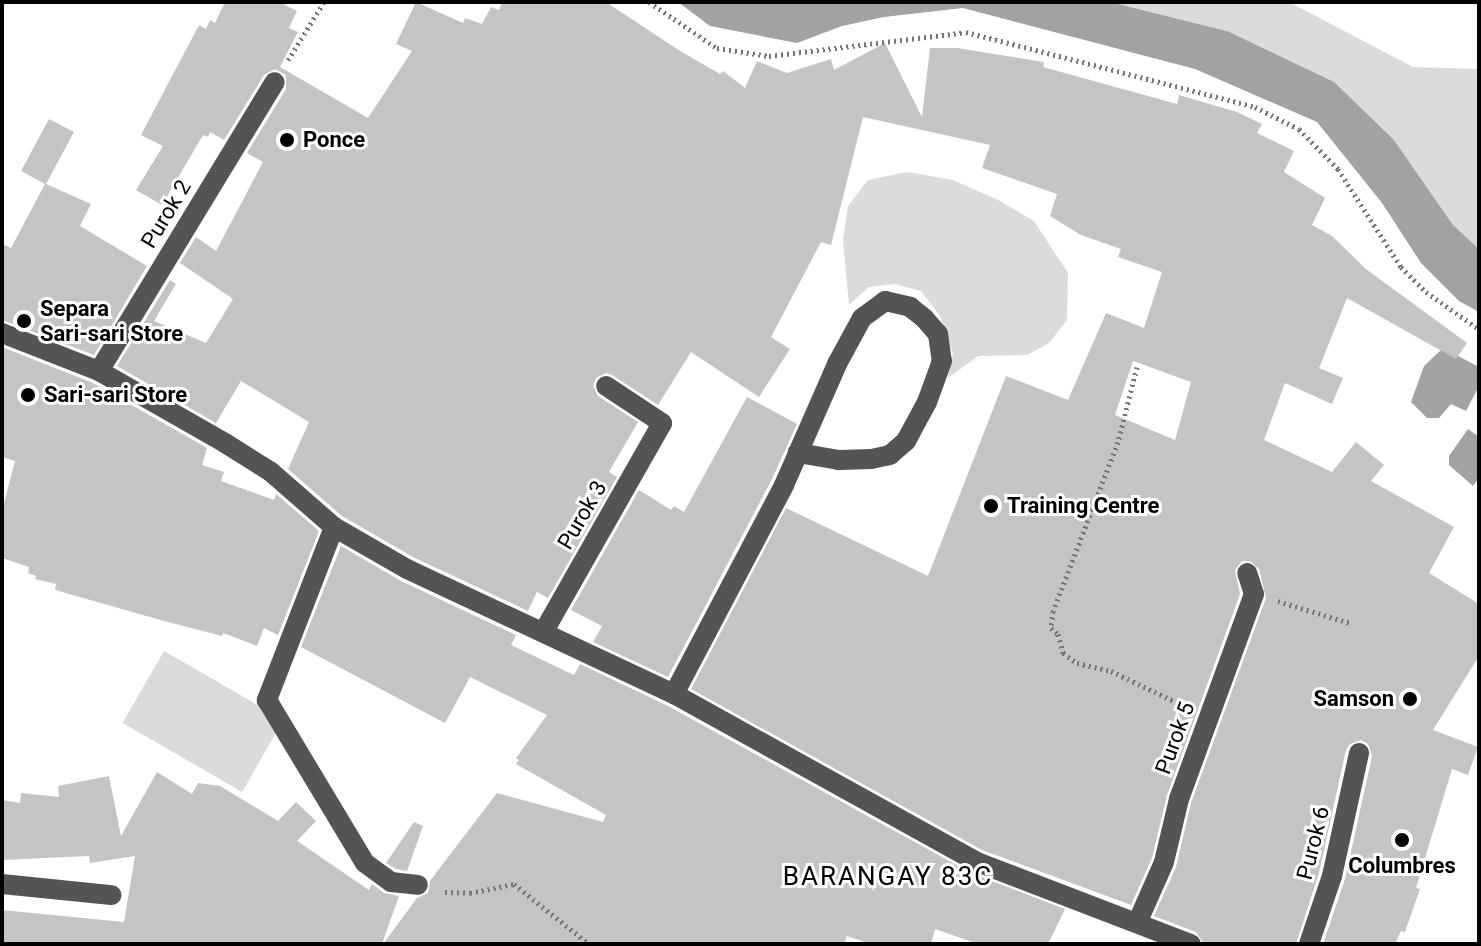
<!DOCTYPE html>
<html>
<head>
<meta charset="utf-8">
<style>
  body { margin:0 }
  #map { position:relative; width:1481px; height:946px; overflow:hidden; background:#fff; font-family:Roboto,sans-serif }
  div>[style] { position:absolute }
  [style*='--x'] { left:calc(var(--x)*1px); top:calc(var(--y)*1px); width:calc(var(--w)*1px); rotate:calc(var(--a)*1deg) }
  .green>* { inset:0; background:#dbdbdb; transform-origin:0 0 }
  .water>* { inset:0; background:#a2a2a2 }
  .building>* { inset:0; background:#c4c4c4 }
  .path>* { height:5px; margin-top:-2.5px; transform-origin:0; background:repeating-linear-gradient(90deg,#767676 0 2px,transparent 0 6px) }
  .minor>* { height:20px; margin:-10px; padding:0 10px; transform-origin:10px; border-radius:10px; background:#545454 }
  .dots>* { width:22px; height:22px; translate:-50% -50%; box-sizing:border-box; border:4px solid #fff; border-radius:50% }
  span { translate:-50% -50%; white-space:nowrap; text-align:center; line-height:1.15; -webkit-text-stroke:6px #fff; paint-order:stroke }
  .poi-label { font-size:22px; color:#000; font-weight:700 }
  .left { translate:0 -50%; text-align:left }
  .right { translate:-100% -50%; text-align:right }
  .street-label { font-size:22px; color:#000 }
  .quarter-label { font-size:26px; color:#000; letter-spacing:2px }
  .frame { position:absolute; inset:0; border:4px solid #000; pointer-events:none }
</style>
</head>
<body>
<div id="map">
  <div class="green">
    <i style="clip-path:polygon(1110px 2px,1289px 2px,1413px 67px,1479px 69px,1479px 249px,1453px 225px,1394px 140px,1227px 31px)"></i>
    <i style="clip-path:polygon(907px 172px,953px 180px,998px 200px,1034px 221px,1068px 273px,1067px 320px,1049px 343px,1027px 355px,978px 356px,948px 378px,953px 353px,940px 316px,921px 291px,894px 284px,869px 287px,849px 305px,843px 240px,848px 206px,868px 180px)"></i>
    <i style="left:164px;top:651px;width:138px;height:83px;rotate:30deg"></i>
  </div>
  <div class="water">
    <i style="clip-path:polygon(678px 2px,1110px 2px,1227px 31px,1334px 82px,1394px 140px,1453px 225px,1479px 249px,1479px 312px,1459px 301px,1421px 263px,1382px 203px,1317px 122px,1195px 69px,963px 8px,884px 17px,842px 26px,797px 43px,710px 26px)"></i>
    <i style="clip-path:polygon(1443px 348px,1479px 367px,1479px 386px,1466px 411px,1451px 404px,1439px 418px,1427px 418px,1411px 402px,1424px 366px)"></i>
    <i style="clip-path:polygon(1468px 429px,1479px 437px,1479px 478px,1473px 486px,1449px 465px,1449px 456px)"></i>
  </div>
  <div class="building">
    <i style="clip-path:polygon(evenodd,225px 2px,279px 2px,297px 11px,289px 28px,298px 32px,280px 67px,368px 118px,412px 51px,396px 44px,416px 2px,463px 23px,465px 18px,482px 24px,491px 7px,499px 10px,502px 2px,606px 2px,680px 51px,720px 74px,723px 71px,745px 88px,757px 61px,787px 73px,831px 59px,834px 70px,885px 43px,922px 117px,930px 48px,957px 48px,1044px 62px,1043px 67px,1177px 104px,1179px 95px,1237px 112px,1262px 124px,1257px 133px,1294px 151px,1284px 172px,1325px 198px,1312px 225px,1332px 236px,1366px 269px,1467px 343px,1456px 359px,1347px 298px,1319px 368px,1343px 378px,1332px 404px,1285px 383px,1264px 440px,1332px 472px,1356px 442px,1384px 465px,1371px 481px,1454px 527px,1429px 573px,1479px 604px,1479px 656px,1433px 730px,1478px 747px,1468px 775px,1452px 769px,1416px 888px,1420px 889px,1405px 932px,1401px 931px,1395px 944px,1323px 944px,1345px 879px,1372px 756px,1368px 744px,1361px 740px,1350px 744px,1346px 750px,1319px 873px,1296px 944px,1204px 944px,1196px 932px,1154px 916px,1176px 867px,1191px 803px,1266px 598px,1259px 569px,1250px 561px,1242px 561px,1235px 570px,1240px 594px,1167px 795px,1152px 858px,1131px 905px,982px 850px,691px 689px,786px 508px,928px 576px,1006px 376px,1068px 400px,1106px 313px,1144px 328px,1162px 272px,1118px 257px,1121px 249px,1081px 235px,1050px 216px,1057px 194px,982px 168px,990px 145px,863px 117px,831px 245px,821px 242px,771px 337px,790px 349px,759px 397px,691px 352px,658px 405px,612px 375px,606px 373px,596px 378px,593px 386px,598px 396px,638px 422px,609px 472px,617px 477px,548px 598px,537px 592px,528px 611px,413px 557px,342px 516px,288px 469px,309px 422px,241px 381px,216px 423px,117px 366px,170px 280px,176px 284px,154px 321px,206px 343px,233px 299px,180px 263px,196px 237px,216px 251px,263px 162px,247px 153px,286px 89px,286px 75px,275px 69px,264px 75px,224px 140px,210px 132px,208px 137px,203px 135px,162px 205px,136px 190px,163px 146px,141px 135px,199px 25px,206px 29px,210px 20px,215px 23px,225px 2px,1133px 361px,1191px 382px,1175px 440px,1115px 415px,1133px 361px)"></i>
    <i style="clip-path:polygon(49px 119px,74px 132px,46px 184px,91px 204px,80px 226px,147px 266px,94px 355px,2px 320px,2px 244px,11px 248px,45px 184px,21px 171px)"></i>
    <i style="clip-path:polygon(2px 347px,93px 383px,207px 448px,202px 465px,224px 472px,221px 481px,274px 500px,276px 494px,319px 531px,278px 635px,264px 628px,257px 646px,223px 633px,222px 636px,164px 621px,55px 590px,56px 584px,35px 579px,36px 576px,28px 573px,29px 567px,2px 558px,2px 511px,15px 461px,2px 457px)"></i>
    <i style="clip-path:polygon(747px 397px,797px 424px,772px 479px,668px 677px,593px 642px,602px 626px,571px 610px,639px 490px,671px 510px,674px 506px,684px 512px)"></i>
    <i style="clip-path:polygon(341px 546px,401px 581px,516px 635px,511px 645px,574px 675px,580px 664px,668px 706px,971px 873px,1065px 909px,1048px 944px,978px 944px,935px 929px,931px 944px,871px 944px,847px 936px,844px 944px,383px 944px,417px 898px,428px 893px,430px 881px,497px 793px,603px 822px,606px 815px,516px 764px,519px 760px,516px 758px,547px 715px,470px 677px,445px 723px,301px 647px)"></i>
    <i style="clip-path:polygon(157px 772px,192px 794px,198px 783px,220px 786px,278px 821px,296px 802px,316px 821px,297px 841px,369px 890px,372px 884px,384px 893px,399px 896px,382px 944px,2px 944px,2px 910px,124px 922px,135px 856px,90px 863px,89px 856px,2px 860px,2px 800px,20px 803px,21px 793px,59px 797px,58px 786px,109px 776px,121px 836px)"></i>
    <i style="clip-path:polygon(414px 822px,423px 826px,407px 871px,396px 869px,386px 863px)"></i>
  </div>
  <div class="path">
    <i style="--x:649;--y:2;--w:82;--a:34.1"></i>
    <i style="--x:717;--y:48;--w:53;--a:8.7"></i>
    <i style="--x:769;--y:56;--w:198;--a:-6.9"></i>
    <i style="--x:966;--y:32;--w:299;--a:14.5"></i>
    <i style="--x:1255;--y:107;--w:49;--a:26.6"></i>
    <i style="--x:1299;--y:129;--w:56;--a:45.7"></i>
    <i style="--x:1338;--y:169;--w:117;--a:57.3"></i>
    <i style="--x:1401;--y:267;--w:35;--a:45"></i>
    <i style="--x:1426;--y:292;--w:65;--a:34.9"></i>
    <i style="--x:288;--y:60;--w:68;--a:-58.2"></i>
    <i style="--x:1137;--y:367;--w:77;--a:104.2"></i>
    <i style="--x:1118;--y:442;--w:181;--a:111"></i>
    <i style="--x:1053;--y:611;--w:17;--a:97"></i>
    <i style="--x:1051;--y:628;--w:9;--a:41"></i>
    <i style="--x:1058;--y:634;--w:20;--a:75"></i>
    <i style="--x:1063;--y:653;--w:17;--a:36"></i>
    <i style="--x:1077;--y:663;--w:35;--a:13"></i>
    <i style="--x:1111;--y:671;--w:83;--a:25.6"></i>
    <i style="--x:1278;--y:601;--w:78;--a:17"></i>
    <i style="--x:445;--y:892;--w:25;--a:2"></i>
    <i style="--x:470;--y:893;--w:45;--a:-11.6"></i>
    <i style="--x:514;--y:884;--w:96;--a:38.7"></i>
  </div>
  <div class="minor">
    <i style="--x:2;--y:333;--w:104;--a:21.4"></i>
    <i style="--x:99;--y:371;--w:145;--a:29.7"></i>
    <i style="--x:225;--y:443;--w:54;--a:32.2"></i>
    <i style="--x:271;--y:472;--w:84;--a:41.1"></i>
    <i style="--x:334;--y:527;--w:84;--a:29.9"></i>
    <i style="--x:407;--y:569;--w:295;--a:25.1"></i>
    <i style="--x:674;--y:694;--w:346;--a:29"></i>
    <i style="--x:977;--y:862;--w:229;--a:21"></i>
    <i style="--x:99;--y:371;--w:338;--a:-58.7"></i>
    <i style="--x:334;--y:527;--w:186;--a:111.2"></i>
    <i style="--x:267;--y:700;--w:190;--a:59"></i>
    <i style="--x:365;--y:863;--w:32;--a:36"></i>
    <i style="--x:391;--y:882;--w:27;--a:6"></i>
    <i style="--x:544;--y:631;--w:239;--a:-60.4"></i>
    <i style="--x:662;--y:423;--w:67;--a:-146.5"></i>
    <i style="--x:674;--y:694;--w:236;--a:-62.2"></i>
    <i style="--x:784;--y:485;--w:35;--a:-66"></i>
    <i style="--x:798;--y:453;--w:97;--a:-66.3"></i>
    <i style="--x:837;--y:364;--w:52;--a:-61.5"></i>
    <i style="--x:862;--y:318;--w:29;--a:-36"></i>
    <i style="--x:885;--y:301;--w:26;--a:13"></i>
    <i style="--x:910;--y:307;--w:18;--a:38"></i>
    <i style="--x:924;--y:318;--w:21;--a:49"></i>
    <i style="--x:938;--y:334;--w:27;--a:82"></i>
    <i style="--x:942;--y:361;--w:44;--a:110.1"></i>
    <i style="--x:927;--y:402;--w:44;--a:118.3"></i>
    <i style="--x:906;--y:441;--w:21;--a:139"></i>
    <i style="--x:890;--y:455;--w:19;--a:168"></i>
    <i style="--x:871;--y:459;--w:32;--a:178"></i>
    <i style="--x:839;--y:460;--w:42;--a:-170.3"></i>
    <i style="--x:2;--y:884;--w:110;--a:5.8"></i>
    <i style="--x:1138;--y:921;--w:64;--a:-66.2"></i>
    <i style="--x:1164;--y:862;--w:65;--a:-76.6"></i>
    <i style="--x:1179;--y:799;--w:218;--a:-69.9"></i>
    <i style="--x:1254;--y:594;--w:22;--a:-108"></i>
    <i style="--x:1309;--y:944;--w:72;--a:-71.3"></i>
    <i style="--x:1332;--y:876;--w:126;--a:-77.6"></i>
  </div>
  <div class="dots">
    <i style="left:287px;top:140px;background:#000"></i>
    <i style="left:24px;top:321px;background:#000"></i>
    <i style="left:28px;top:395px;background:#000"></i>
    <i style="left:991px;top:506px;background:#000"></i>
    <i style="left:1410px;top:699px;background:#000"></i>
    <i style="left:1402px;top:840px;background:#000"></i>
  </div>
  <div class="poi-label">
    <span class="left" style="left:303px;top:140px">Ponce</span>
    <span class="left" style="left:40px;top:321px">Separa<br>Sari-sari Store</span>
    <span class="left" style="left:44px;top:395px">Sari-sari Store</span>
    <span class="left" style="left:1007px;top:506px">Training Centre</span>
    <span class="right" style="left:1394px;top:699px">Samson</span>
    <span style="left:1402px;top:866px">Columbres</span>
  </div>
  <div class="street-label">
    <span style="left:166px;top:214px;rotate:-59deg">Purok 2</span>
    <span style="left:582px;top:515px;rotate:-60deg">Purok 3</span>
    <span style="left:1175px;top:738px;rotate:-70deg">Purok 5</span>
    <span style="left:1313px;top:843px;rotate:-76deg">Purok 6</span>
  </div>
  <div class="quarter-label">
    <span style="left:888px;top:877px">BARANGAY 83C</span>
  </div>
  <div class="frame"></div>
</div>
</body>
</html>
